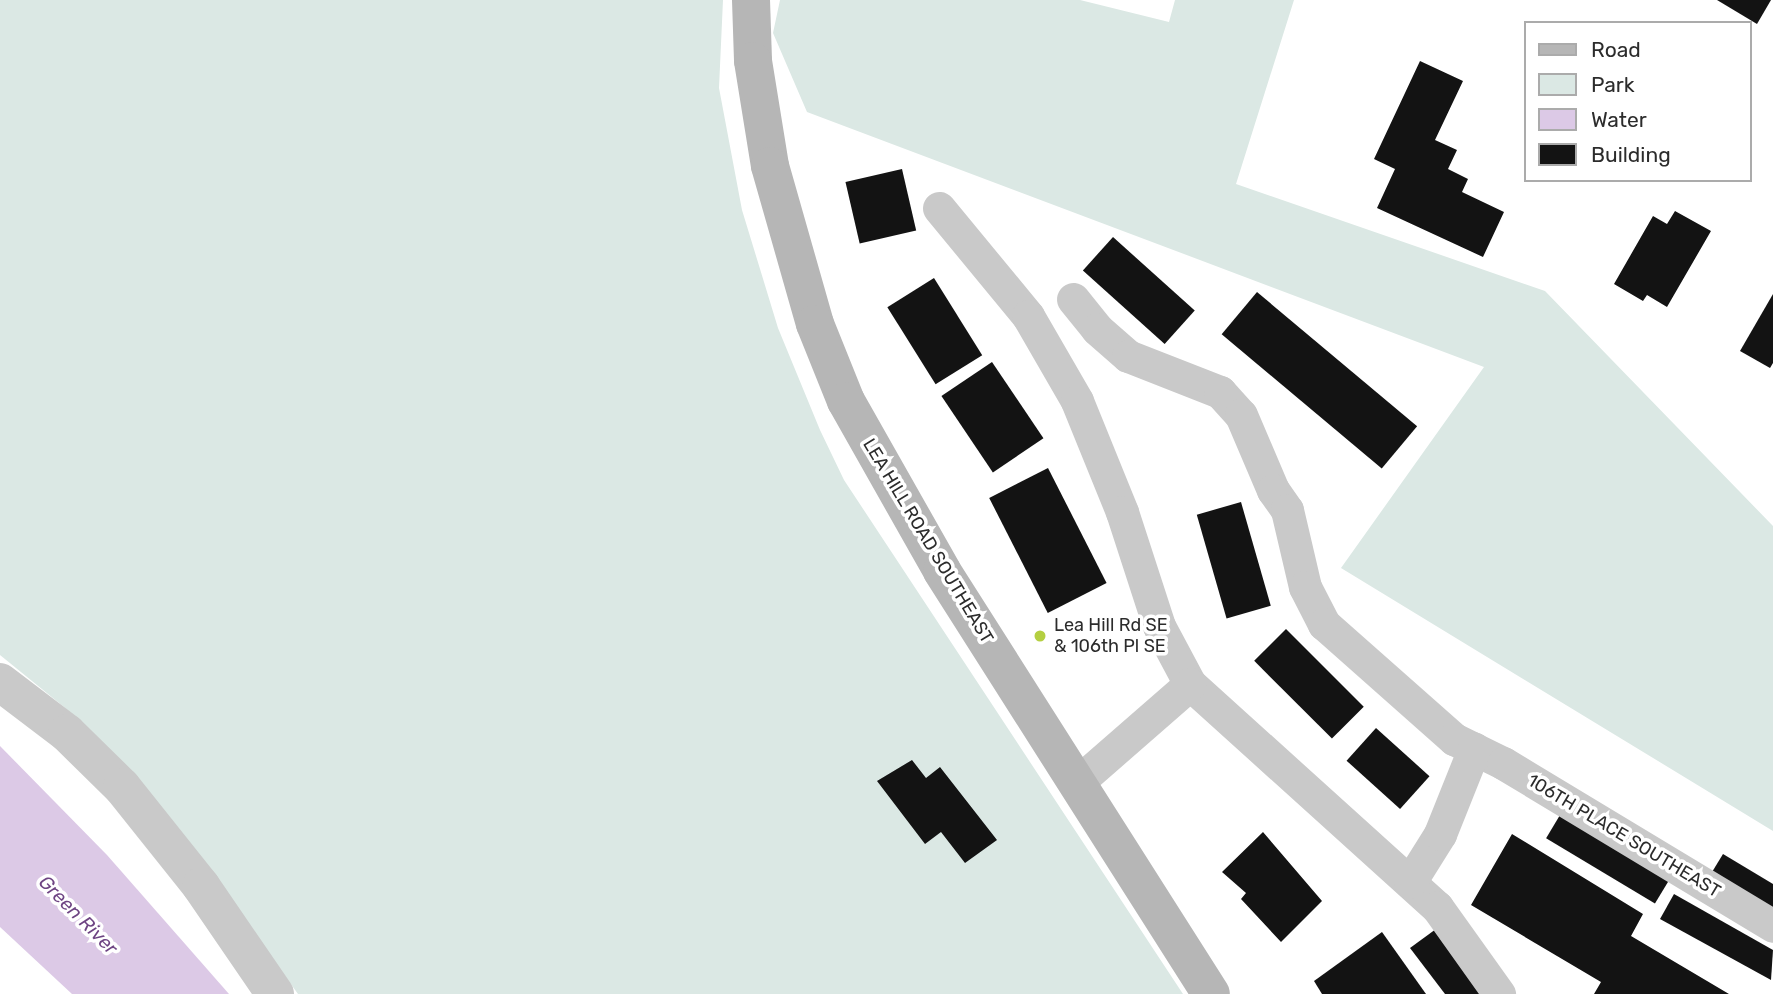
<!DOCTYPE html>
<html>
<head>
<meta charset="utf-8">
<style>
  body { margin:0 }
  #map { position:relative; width:1773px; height:994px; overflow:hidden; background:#fff; font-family:Rubik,sans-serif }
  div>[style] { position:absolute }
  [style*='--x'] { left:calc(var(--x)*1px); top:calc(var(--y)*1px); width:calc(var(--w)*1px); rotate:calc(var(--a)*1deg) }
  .green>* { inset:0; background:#dbe8e4 }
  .water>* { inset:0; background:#dcc9e6 }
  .building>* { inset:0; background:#131313; transform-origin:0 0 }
  .minor>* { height:33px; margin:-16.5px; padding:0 16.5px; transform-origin:16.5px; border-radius:16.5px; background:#c9c9c9 }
  .tertiary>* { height:38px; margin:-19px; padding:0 19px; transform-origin:19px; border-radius:19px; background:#c9c9c9 }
  .secondary>* { height:38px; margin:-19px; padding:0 19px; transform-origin:19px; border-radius:19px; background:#b6b6b6 }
  .dots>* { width:19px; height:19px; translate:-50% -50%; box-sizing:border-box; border:4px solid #fff; border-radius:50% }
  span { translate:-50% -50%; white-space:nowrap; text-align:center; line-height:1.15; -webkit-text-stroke:7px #fff; paint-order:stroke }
  .street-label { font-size:18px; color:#2c2c2c }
  .poi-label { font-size:18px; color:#2c2c2c }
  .left { translate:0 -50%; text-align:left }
  .water-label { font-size:19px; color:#6e4483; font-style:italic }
  .legend { position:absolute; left:1524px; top:21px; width:228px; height:161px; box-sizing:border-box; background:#fff; border:2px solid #ababab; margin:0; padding:9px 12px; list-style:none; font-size:21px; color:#2c2c2c }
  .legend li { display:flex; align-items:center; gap:14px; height:35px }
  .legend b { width:35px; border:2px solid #ababab }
</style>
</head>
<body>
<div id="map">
  <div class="green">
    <i style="clip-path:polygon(0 0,723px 0,719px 88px,742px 210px,778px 328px,820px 430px,844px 480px,1183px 994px,298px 994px,182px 833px,64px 707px,0 655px)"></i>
    <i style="clip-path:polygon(780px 0,1080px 0,1169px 22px,1175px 0,1294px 0,1236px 184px,1545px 291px,1773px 526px,1773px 831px,1341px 568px,1484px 367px,807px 112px,773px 33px)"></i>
  </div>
  <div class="water">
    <i style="clip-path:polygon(0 746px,107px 855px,229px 994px,72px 994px,0 927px)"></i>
  </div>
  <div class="building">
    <i style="clip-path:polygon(1717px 0,1771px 0,1757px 24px)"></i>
    <i style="clip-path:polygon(1420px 61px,1463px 81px,1435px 140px,1457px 150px,1448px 169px,1468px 179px,1462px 192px,1504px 212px,1483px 257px,1377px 208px,1395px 169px,1374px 159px)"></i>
    <i style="left:902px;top:169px;width:63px;height:58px;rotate:77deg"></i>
    <i style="clip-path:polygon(1675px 211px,1711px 231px,1667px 307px,1647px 295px,1643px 301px,1614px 284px,1653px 216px,1667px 224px)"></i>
    <i style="left:1113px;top:237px;width:110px;height:45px;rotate:42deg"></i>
    <i style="left:934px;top:278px;width:91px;height:55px;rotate:58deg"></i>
    <i style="left:1257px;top:292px;width:209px;height:55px;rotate:40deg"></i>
    <i style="clip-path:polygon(1773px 294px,1773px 363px,1770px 368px,1740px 351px)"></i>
    <i style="left:992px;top:362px;width:92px;height:61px;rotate:56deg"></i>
    <i style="left:1048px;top:468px;width:129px;height:66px;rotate:63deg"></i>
    <i style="left:1241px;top:502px;width:108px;height:46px;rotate:74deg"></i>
    <i style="left:1286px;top:629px;width:110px;height:45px;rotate:45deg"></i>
    <i style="left:1376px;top:728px;width:72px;height:44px;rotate:42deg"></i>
    <i style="clip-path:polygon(912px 760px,926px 778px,940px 767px,997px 840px,965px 863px,941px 832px,925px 844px,877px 781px)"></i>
    <i style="left:1560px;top:815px;width:127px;height:27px;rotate:31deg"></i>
    <i style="clip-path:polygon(1263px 832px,1322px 901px,1281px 942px,1241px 899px,1246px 893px,1222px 872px)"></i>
    <i style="clip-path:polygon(1512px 834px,1643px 914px,1631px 936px,1729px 994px,1594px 994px,1601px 982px,1471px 905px)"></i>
    <i style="clip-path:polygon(1723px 854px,1773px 884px,1773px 915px,1709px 877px)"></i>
    <i style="clip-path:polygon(1674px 894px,1773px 950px,1771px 980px,1660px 919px)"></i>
    <i style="clip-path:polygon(1436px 929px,1483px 994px,1445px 994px,1410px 948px)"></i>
    <i style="clip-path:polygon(1382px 932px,1426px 994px,1322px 994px,1314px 981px)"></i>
  </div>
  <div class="minor">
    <i style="--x:939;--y:208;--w:140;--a:50.5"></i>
    <i style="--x:1028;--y:316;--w:98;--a:60"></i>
    <i style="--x:1077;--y:401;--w:120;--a:67.9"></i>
    <i style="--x:1122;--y:512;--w:120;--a:72"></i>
    <i style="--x:1159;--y:626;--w:66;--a:61.9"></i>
    <i style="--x:1190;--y:684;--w:333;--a:42.1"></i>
    <i style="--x:1437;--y:907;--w:107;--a:54.5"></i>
    <i style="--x:1073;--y:299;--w:38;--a:51"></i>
    <i style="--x:1097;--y:329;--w:41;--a:41.1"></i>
    <i style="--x:1128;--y:356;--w:99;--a:21.4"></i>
    <i style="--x:1220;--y:392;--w:31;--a:48"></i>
    <i style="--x:1241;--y:415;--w:82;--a:66.9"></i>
    <i style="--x:1273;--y:490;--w:24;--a:55"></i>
    <i style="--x:1287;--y:510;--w:79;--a:76.8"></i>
    <i style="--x:1305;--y:587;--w:42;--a:62.8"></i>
    <i style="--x:1324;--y:624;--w:174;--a:41.5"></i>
    <i style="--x:1454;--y:739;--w:55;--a:26.1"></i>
    <i style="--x:1503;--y:763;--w:315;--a:31.1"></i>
    <i style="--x:1079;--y:781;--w:147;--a:-41.1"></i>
    <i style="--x:1410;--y:882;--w:57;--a:-58"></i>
    <i style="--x:1440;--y:834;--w:92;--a:-68.2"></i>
  </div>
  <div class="tertiary">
    <i style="--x:0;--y:682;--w:84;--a:37.3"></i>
    <i style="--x:67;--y:733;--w:77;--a:44.5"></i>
    <i style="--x:122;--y:787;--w:127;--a:51.4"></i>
    <i style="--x:201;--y:886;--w:131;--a:55.6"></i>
  </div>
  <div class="secondary">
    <i style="--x:751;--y:0;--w:61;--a:88.1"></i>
    <i style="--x:753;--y:61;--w:106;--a:80.8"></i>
    <i style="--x:770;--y:166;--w:164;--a:74.1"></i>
    <i style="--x:815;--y:324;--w:83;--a:68.1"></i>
    <i style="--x:846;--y:401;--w:195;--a:60.5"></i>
    <i style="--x:942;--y:571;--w:501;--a:57.55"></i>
  </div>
  <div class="dots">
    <i style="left:1040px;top:636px;background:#b4cf41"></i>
  </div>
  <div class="street-label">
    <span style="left:928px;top:541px;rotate:59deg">LEA HILL ROAD SOUTHEAST</span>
    <span style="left:1624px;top:836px;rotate:31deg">106TH PLACE SOUTHEAST</span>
  </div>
  <div class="poi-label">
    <span class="left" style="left:1054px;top:636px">Lea Hill Rd SE<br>&amp; 106th Pl SE</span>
  </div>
  <div class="water-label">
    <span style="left:78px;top:915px;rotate:45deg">Green River</span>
  </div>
  <ul class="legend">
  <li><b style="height:9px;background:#b6b6b6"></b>Road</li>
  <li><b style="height:19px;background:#dbe8e4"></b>Park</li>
  <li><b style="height:19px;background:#dcc9e6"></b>Water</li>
  <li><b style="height:19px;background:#131313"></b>Building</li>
  </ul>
</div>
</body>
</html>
